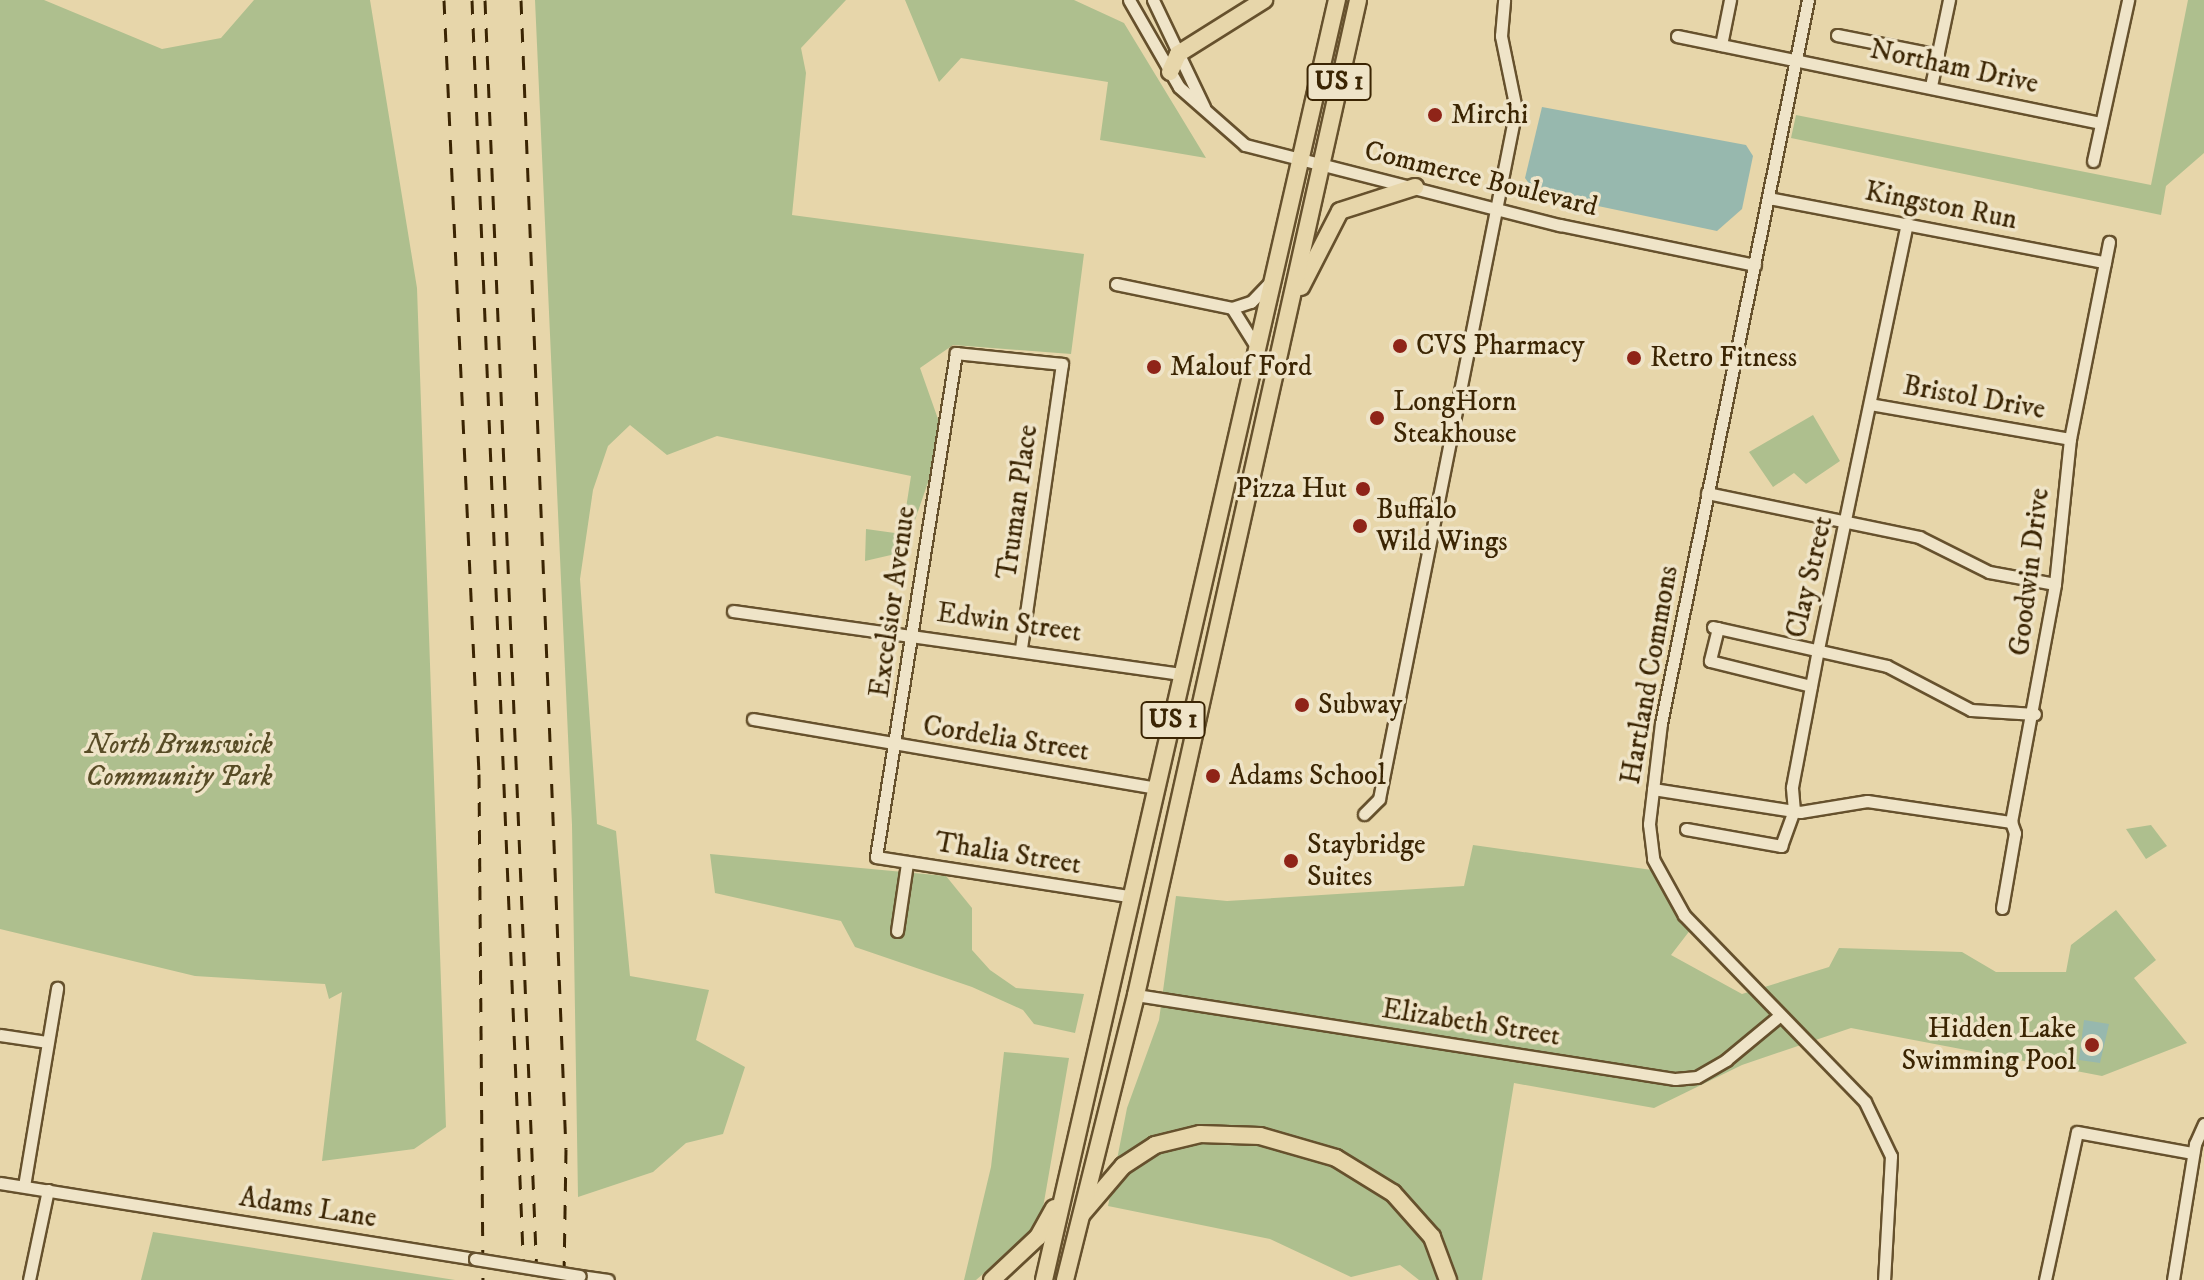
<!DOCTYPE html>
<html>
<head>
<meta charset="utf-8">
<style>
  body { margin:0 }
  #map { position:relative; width:2204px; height:1280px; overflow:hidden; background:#e7d6aa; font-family:"IM FELL DW Pica",serif }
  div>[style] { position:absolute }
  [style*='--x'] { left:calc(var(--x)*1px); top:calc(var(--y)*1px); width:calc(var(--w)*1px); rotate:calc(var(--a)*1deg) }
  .green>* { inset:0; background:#aebf8e }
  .water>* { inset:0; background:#97b8ae }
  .roads { filter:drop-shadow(2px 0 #66512d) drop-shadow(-2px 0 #66512d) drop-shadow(0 2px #66512d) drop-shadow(0 -2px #66512d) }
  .minor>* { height:11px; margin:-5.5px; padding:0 5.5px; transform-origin:5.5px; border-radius:5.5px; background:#efe4c8 }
  .highway>* { height:16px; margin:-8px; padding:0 8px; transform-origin:8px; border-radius:8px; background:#e7d6aa }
  .rail>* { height:3px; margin-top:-1.5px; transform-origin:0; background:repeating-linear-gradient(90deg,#3b2503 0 14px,transparent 0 28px) }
  .bridges { filter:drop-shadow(2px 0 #66512d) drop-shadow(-2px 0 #66512d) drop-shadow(0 2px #66512d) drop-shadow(0 -2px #66512d) }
  .minor-bridge>* { height:11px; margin:-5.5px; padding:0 5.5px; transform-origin:5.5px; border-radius:5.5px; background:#efe4c8 }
  .dots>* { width:22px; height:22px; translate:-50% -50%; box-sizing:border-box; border:4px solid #efe4c8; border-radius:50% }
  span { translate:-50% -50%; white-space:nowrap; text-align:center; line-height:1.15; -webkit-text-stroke:7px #efe4c8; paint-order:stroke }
  .shield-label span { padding:2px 6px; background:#efe4c8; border:2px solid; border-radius:6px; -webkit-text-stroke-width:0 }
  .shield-label { font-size:26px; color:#3b2503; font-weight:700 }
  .street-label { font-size:28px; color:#3b2503 }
  .poi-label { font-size:28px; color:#3b2503 }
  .left { translate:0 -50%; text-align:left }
  .right { translate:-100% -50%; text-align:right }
  .park-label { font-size:28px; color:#584c26; font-style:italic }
</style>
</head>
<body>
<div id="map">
  <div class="green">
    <i style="clip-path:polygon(0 0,44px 0,162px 49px,221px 38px,254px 0,370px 0,417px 288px,446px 1127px,414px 1149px,322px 1161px,342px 992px,329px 999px,325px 984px,195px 976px,0 929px)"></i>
    <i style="clip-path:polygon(535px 0,846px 0,801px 48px,806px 73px,792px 215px,1084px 254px,1071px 354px,953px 345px,920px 368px,944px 436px,904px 552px,865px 561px,866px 529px,902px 534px,911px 476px,717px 436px,667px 455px,630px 425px,608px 446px,593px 490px,580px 579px,597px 824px,616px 831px,630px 976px,709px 990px,696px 1040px,745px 1067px,723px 1134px,686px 1143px,653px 1172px,578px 1197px,572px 825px)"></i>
    <i style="clip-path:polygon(905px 0,1074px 0,1124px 23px,1206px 158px,1100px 140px,1108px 82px,961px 58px,939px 82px)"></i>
    <i style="clip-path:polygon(2188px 0,2204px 0,2204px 153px,2166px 186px,2161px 215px,1791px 138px,1796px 115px,2151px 185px)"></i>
    <i style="clip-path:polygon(1813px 415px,1840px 461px,1806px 484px,1794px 473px,1773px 487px,1749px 452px)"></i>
    <i style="clip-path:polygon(2151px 825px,2167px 846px,2146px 859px,2126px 829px)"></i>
    <i style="clip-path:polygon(1473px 845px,1652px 870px,1691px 929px,1671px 955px,1742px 994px,1829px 967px,1839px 948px,1962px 952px,1996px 972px,2066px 972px,2071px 945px,2116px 910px,2156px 960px,2134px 978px,2187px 1043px,2102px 1076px,1851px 1028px,1742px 1065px,1654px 1108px,1514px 1083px,1482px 1280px,1419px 1280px,1400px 1265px,1351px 1277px,1270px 1239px,1108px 1206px,1127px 1108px,1159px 1020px,1176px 896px,1227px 901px,1464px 886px)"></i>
    <i style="clip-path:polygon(710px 854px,946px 876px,972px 908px,972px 950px,990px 970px,1016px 988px,1084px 994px,1075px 1033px,1034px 1024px,1023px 1010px,972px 987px,855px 947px,841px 921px,715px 893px)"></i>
    <i style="clip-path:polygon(1004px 1052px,1069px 1058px,1040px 1225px,976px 1280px,964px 1280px,991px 1167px)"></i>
    <i style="clip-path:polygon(153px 1232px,455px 1280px,141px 1280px)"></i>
  </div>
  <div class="water">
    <i style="clip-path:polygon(1542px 107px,1746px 145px,1753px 156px,1742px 209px,1717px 231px,1536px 193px,1525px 178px)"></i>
    <i style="clip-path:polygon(2084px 1020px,2109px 1024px,2100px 1063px,2079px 1060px)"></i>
  </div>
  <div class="roads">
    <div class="minor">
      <i style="--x:1129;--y:0;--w:100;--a:60.1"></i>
      <i style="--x:1179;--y:87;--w:88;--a:41.3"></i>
      <i style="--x:1245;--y:145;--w:325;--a:14.3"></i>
      <i style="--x:1560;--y:225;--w:199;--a:11.6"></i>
      <i style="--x:1153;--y:0;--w:119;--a:64.5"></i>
      <i style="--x:1808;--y:0;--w:738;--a:101.49"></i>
      <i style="--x:1661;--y:723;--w:102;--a:96.8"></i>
      <i style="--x:1649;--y:824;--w:35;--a:83"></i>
      <i style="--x:1653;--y:859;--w:64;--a:61"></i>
      <i style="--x:1684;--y:915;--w:260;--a:45.9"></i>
      <i style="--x:1865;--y:1102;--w:60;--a:64.3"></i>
      <i style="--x:1891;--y:1156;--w:124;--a:93.2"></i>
      <i style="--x:1837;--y:35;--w:103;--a:11.2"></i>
      <i style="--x:1677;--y:36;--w:433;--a:11.6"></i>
      <i style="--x:1721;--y:45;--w:46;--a:-78.7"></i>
      <i style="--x:1931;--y:86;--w:88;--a:-78.2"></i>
      <i style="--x:2093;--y:161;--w:165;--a:-77.7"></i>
      <i style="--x:1768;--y:198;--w:343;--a:10.8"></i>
      <i style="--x:1116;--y:284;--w:118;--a:11.7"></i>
      <i style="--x:1232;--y:308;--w:20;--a:-18"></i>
      <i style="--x:1251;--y:302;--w:29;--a:-46"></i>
      <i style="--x:1232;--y:308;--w:47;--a:58"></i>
      <i style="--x:1870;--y:404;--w:203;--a:9.9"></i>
      <i style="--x:1707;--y:493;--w:217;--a:11.7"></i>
      <i style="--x:1919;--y:537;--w:78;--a:26.6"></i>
      <i style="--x:1989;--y:572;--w:67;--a:10.3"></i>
      <i style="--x:733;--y:611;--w:454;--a:8"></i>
      <i style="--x:1713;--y:627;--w:178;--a:12.6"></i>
      <i style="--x:1887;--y:666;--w:95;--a:27.6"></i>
      <i style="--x:1971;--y:710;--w:64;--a:3.6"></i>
      <i style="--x:1718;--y:628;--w:34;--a:104"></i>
      <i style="--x:1710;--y:661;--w:104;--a:13.9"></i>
      <i style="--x:1021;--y:648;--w:287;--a:-81.8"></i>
      <i style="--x:1062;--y:364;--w:107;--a:-174.1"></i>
      <i style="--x:956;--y:353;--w:510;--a:99.02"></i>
      <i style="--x:876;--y:857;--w:260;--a:8.8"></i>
      <i style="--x:753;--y:719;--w:410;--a:9.7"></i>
      <i style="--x:1653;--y:789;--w:149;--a:8.9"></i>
      <i style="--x:1800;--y:812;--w:68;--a:-9.3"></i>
      <i style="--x:1867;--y:801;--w:146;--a:8.3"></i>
      <i style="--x:1364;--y:814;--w:21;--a:-45"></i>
      <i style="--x:1379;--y:799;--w:703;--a:-78.77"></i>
      <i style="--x:1516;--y:109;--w:75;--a:-101.6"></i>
      <i style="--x:1501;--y:36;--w:36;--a:-85"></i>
      <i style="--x:1686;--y:829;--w:97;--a:10.1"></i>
      <i style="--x:1781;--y:846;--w:37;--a:-70"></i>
      <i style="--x:1794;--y:811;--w:24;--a:-95"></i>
      <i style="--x:1792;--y:787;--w:140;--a:-79.3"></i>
      <i style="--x:1818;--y:649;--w:435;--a:-78.2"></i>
      <i style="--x:2002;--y:908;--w:76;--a:-80.2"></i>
      <i style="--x:2015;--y:833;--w:12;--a:-110"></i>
      <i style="--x:2011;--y:822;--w:242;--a:-79.5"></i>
      <i style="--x:2055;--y:584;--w:146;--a:-84.1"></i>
      <i style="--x:2070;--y:439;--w:201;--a:-78.8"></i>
      <i style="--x:897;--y:931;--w:69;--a:-81.6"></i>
      <i style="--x:1136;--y:995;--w:546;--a:8.86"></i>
      <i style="--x:1675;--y:1079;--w:22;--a:-5"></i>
      <i style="--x:1697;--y:1077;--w:34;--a:-30"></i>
      <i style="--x:1726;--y:1060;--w:69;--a:-39.7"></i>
      <i style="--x:0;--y:1035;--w:48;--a:8.5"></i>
      <i style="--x:0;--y:1183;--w:481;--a:9.1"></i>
      <i style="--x:24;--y:1186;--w:201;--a:-80.5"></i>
      <i style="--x:580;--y:1276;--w:28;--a:8"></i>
      <i style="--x:29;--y:1280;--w:92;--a:-78.1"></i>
      <i style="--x:2045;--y:1280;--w:151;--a:-77.8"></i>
      <i style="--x:2077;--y:1132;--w:118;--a:10.3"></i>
      <i style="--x:2173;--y:1280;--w:138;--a:-80.8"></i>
      <i style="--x:2195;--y:1144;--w:22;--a:-66"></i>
    </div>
    <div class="highway">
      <i style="--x:1170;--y:72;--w:20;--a:-66"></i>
      <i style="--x:1178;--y:54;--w:102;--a:-32.1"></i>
      <i style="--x:1301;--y:287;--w:85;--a:-62.8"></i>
      <i style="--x:1340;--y:211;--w:79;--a:-17.7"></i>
      <i style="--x:1082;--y:1214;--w:63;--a:-49.5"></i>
      <i style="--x:1123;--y:1166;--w:38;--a:-33"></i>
      <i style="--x:1155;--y:1145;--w:46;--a:-13.7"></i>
      <i style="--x:1200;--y:1134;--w:60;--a:1.9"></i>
      <i style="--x:1260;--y:1136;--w:79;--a:16.1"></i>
      <i style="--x:1336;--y:1158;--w:67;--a:31.6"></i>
      <i style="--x:1393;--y:1193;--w:59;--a:48.4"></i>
      <i style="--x:1432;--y:1237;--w:46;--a:69.6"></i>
      <i style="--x:992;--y:1280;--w:63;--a:-43.1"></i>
      <i style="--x:1038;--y:1237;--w:33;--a:-61"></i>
      <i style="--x:1044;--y:1280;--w:1313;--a:-77.11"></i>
      <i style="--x:1065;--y:1280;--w:294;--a:-76"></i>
      <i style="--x:1136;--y:995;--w:1019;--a:-77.42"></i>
    </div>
  </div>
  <div class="rail">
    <i style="--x:444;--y:0;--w:775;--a:87.41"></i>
    <i style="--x:479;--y:774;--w:506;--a:89.55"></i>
    <i style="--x:472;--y:0;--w:1281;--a:87.67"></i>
    <i style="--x:485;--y:0;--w:1281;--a:87.67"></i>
    <i style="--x:521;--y:0;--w:1150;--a:87.76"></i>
    <i style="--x:566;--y:1149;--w:131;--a:90.9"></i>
  </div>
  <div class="bridges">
    <div class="minor-bridge">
      <i style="--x:475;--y:1259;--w:106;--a:9.2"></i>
    </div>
  </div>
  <div class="dots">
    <i style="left:1435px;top:115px;background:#8f2418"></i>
    <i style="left:1400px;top:346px;background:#8f2418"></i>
    <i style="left:1634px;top:358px;background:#8f2418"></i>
    <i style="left:1154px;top:367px;background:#8f2418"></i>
    <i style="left:1377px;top:418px;background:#8f2418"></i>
    <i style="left:1363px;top:489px;background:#8f2418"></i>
    <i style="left:1360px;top:526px;background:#8f2418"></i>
    <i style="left:1302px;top:705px;background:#8f2418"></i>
    <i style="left:1213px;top:776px;background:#8f2418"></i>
    <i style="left:1291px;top:861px;background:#8f2418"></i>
    <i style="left:2092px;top:1045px;background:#8f2418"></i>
  </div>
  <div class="shield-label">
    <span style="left:1339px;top:82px">US 1</span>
    <span style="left:1173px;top:720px">US 1</span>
  </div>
  <div class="street-label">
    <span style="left:1954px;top:67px;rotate:12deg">Northam Drive</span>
    <span style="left:1481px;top:179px;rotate:14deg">Commerce Boulevard</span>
    <span style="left:1941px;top:206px;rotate:11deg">Kingston Run</span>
    <span style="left:1974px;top:398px;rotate:10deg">Bristol Drive</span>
    <span style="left:1018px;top:502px;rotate:-82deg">Truman Place</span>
    <span style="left:2030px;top:572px;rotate:-83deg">Goodwin Drive</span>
    <span style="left:1810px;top:577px;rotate:-77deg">Clay Street</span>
    <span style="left:893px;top:602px;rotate:-82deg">Excelsior Avenue</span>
    <span style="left:1009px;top:623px;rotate:8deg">Edwin Street</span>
    <span style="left:1650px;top:675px;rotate:-80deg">Hartland Commons</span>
    <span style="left:1006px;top:739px;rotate:9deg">Cordelia Street</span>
    <span style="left:1008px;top:854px;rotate:9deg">Thalia Street</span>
    <span style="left:1471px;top:1023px;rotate:9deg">Elizabeth Street</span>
    <span style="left:308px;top:1208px;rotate:9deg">Adams Lane</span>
  </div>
  <div class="poi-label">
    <span class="left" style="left:1451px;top:115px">Mirchi</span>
    <span class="left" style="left:1416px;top:346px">CVS Pharmacy</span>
    <span class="left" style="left:1650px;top:358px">Retro Fitness</span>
    <span class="left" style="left:1170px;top:367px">Malouf Ford</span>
    <span class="left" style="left:1393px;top:418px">LongHorn<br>Steakhouse</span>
    <span class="right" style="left:1347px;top:489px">Pizza Hut</span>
    <span class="left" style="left:1376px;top:526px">Buffalo<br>Wild Wings</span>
    <span class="left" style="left:1318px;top:705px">Subway</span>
    <span class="left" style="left:1229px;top:776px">Adams School</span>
    <span class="left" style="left:1307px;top:861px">Staybridge<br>Suites</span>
    <span class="right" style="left:2076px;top:1045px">Hidden Lake<br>Swimming Pool</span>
  </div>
  <div class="park-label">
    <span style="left:179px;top:761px">North Brunswick<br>Community Park</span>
  </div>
</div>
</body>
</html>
